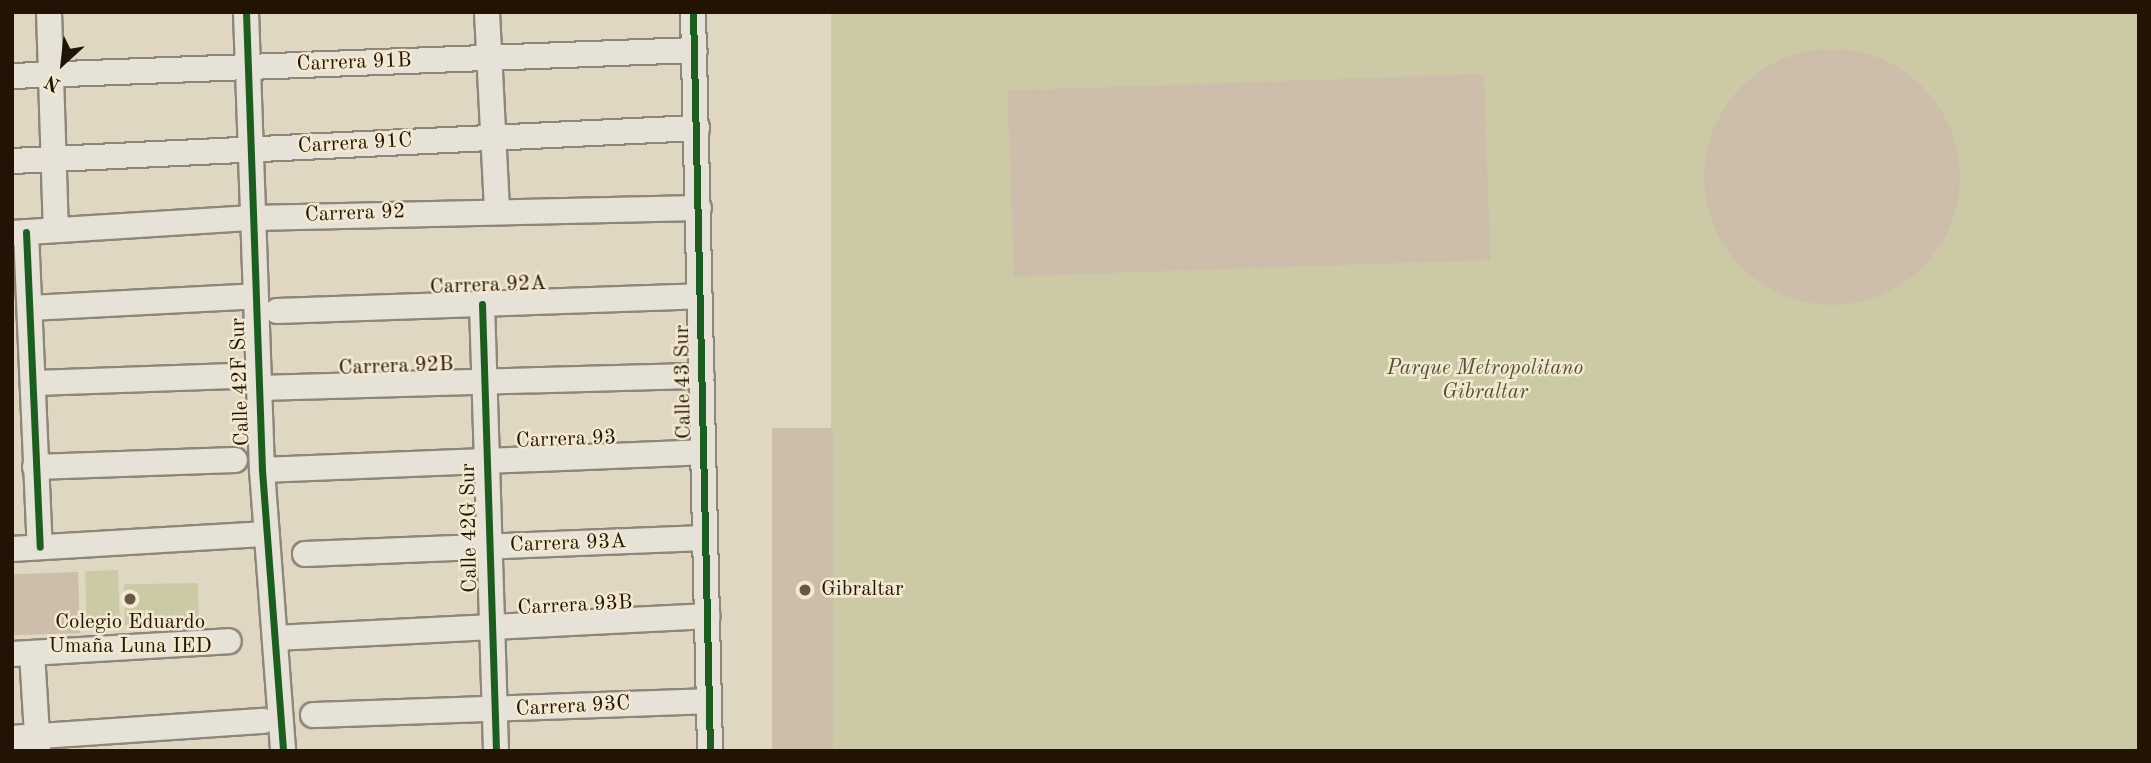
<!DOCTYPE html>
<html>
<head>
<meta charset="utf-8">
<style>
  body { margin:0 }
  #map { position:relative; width:2151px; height:763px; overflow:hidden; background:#e0d7c3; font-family:"Old Standard TT",serif }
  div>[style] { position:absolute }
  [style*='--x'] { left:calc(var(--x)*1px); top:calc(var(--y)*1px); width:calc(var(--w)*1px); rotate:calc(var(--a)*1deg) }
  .green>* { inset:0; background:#cbcaa5; transform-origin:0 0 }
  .building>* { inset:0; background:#cdbeac; transform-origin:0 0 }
  .round { border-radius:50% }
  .roads { filter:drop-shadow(2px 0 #8d8679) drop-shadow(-2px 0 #8d8679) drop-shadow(0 2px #8d8679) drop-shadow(0 -2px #8d8679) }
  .minor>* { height:24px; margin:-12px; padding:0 12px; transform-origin:12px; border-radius:12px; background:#e7e2d7 }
  .cycleway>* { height:7px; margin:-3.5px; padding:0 3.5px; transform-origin:3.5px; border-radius:3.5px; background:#1b5e20 }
  .dots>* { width:19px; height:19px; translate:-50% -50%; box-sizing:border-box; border:4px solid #f3e8d0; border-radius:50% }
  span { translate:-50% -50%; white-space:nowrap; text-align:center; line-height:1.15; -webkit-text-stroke:5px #f3e8d0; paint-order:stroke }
  .street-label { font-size:21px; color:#211405 }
  .park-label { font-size:21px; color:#565035; font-style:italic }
  .poi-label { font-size:21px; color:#211405 }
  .left { translate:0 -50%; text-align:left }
  .frame { position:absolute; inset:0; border:14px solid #211405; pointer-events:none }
  .north { position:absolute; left:28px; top:28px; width:70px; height:70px; -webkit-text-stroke:5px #f3e8d0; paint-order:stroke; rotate:207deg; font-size:19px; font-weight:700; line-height:28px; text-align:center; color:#211405 }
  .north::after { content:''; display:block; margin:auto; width:24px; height:32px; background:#211405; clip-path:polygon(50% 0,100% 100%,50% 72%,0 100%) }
</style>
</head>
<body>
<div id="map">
  <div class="green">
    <i style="left:831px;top:12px;width:1308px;height:739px"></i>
    <i style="left:118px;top:570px;width:58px;height:33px;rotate:88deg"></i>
    <i style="left:198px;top:583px;width:41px;height:74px;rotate:89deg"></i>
  </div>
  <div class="building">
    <i class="round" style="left:1704px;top:49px;width:256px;height:256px"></i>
    <i style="left:1484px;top:74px;width:186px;height:477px;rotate:88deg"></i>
    <i style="left:772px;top:428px;width:61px;height:323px"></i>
    <i style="left:78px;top:572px;width:61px;height:66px;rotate:88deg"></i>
  </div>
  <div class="roads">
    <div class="minor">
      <i style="--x:49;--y:12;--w:218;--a:88.2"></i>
      <i style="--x:246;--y:12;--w:458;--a:88"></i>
      <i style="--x:262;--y:470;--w:282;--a:85.7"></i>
      <i style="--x:487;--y:12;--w:197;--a:87.1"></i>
      <i style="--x:693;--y:12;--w:739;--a:88.68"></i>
      <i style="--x:12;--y:76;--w:683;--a:-2.18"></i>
      <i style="--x:12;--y:161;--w:686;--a:-2.76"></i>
      <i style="--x:26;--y:232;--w:315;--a:87.5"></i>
      <i style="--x:12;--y:233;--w:241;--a:-3.6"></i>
      <i style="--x:253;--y:218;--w:446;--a:-1.3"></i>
      <i style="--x:482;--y:304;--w:447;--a:88.2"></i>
      <i style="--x:30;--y:308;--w:226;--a:-3"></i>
      <i style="--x:277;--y:311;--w:423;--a:-2"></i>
      <i style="--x:35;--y:383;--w:199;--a:-2"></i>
      <i style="--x:259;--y:388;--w:443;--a:-1.6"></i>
      <i style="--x:35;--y:467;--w:200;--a:-2"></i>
      <i style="--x:262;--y:470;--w:441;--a:-2.3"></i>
      <i style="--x:12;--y:549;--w:255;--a:-3.4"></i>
      <i style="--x:305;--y:554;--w:400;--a:-2.3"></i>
      <i style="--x:277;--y:638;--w:431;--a:-2.9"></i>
      <i style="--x:32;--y:653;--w:97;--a:86.5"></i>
      <i style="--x:12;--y:654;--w:217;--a:-3.4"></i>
      <i style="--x:313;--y:715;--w:395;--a:-2"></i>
      <i style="--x:12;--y:738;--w:252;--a:-3.9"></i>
    </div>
  </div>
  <div class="cycleway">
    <i style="--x:246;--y:12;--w:458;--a:88"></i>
    <i style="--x:262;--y:470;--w:282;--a:85.7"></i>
    <i style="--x:693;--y:12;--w:739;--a:88.68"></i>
    <i style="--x:26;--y:232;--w:315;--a:87.5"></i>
    <i style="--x:482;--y:304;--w:447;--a:88.2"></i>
  </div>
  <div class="dots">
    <i style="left:805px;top:590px;background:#645848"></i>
    <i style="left:130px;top:599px;background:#645848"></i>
  </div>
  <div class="street-label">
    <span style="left:354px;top:63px;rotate:-2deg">Carrera 91B</span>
    <span style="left:355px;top:144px;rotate:-3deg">Carrera 91C</span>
    <span style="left:355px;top:214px;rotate:-2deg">Carrera 92</span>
    <span style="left:488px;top:286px;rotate:-2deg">Carrera 92A</span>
    <span style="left:396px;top:367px;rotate:-2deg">Carrera 92B</span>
    <span style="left:241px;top:382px;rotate:-92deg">Calle 42F Sur</span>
    <span style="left:684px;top:382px;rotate:-91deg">Calle 43 Sur</span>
    <span style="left:566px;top:440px;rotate:-2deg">Carrera 93</span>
    <span style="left:470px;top:528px;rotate:-91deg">Calle 42G Sur</span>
    <span style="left:568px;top:544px;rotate:-2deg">Carrera 93A</span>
    <span style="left:575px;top:606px;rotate:-3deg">Carrera 93B</span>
    <span style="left:573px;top:707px;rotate:-3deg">Carrera 93C</span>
  </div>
  <div class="park-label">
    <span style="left:1485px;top:381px">Parque Metropolitano<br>Gibraltar</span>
  </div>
  <div class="poi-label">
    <span class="left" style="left:821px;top:590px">Gibraltar</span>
    <span style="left:130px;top:635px">Colegio Eduardo<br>Umaña Luna IED</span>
  </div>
  <div class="frame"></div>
  <div class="north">N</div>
</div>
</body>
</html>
